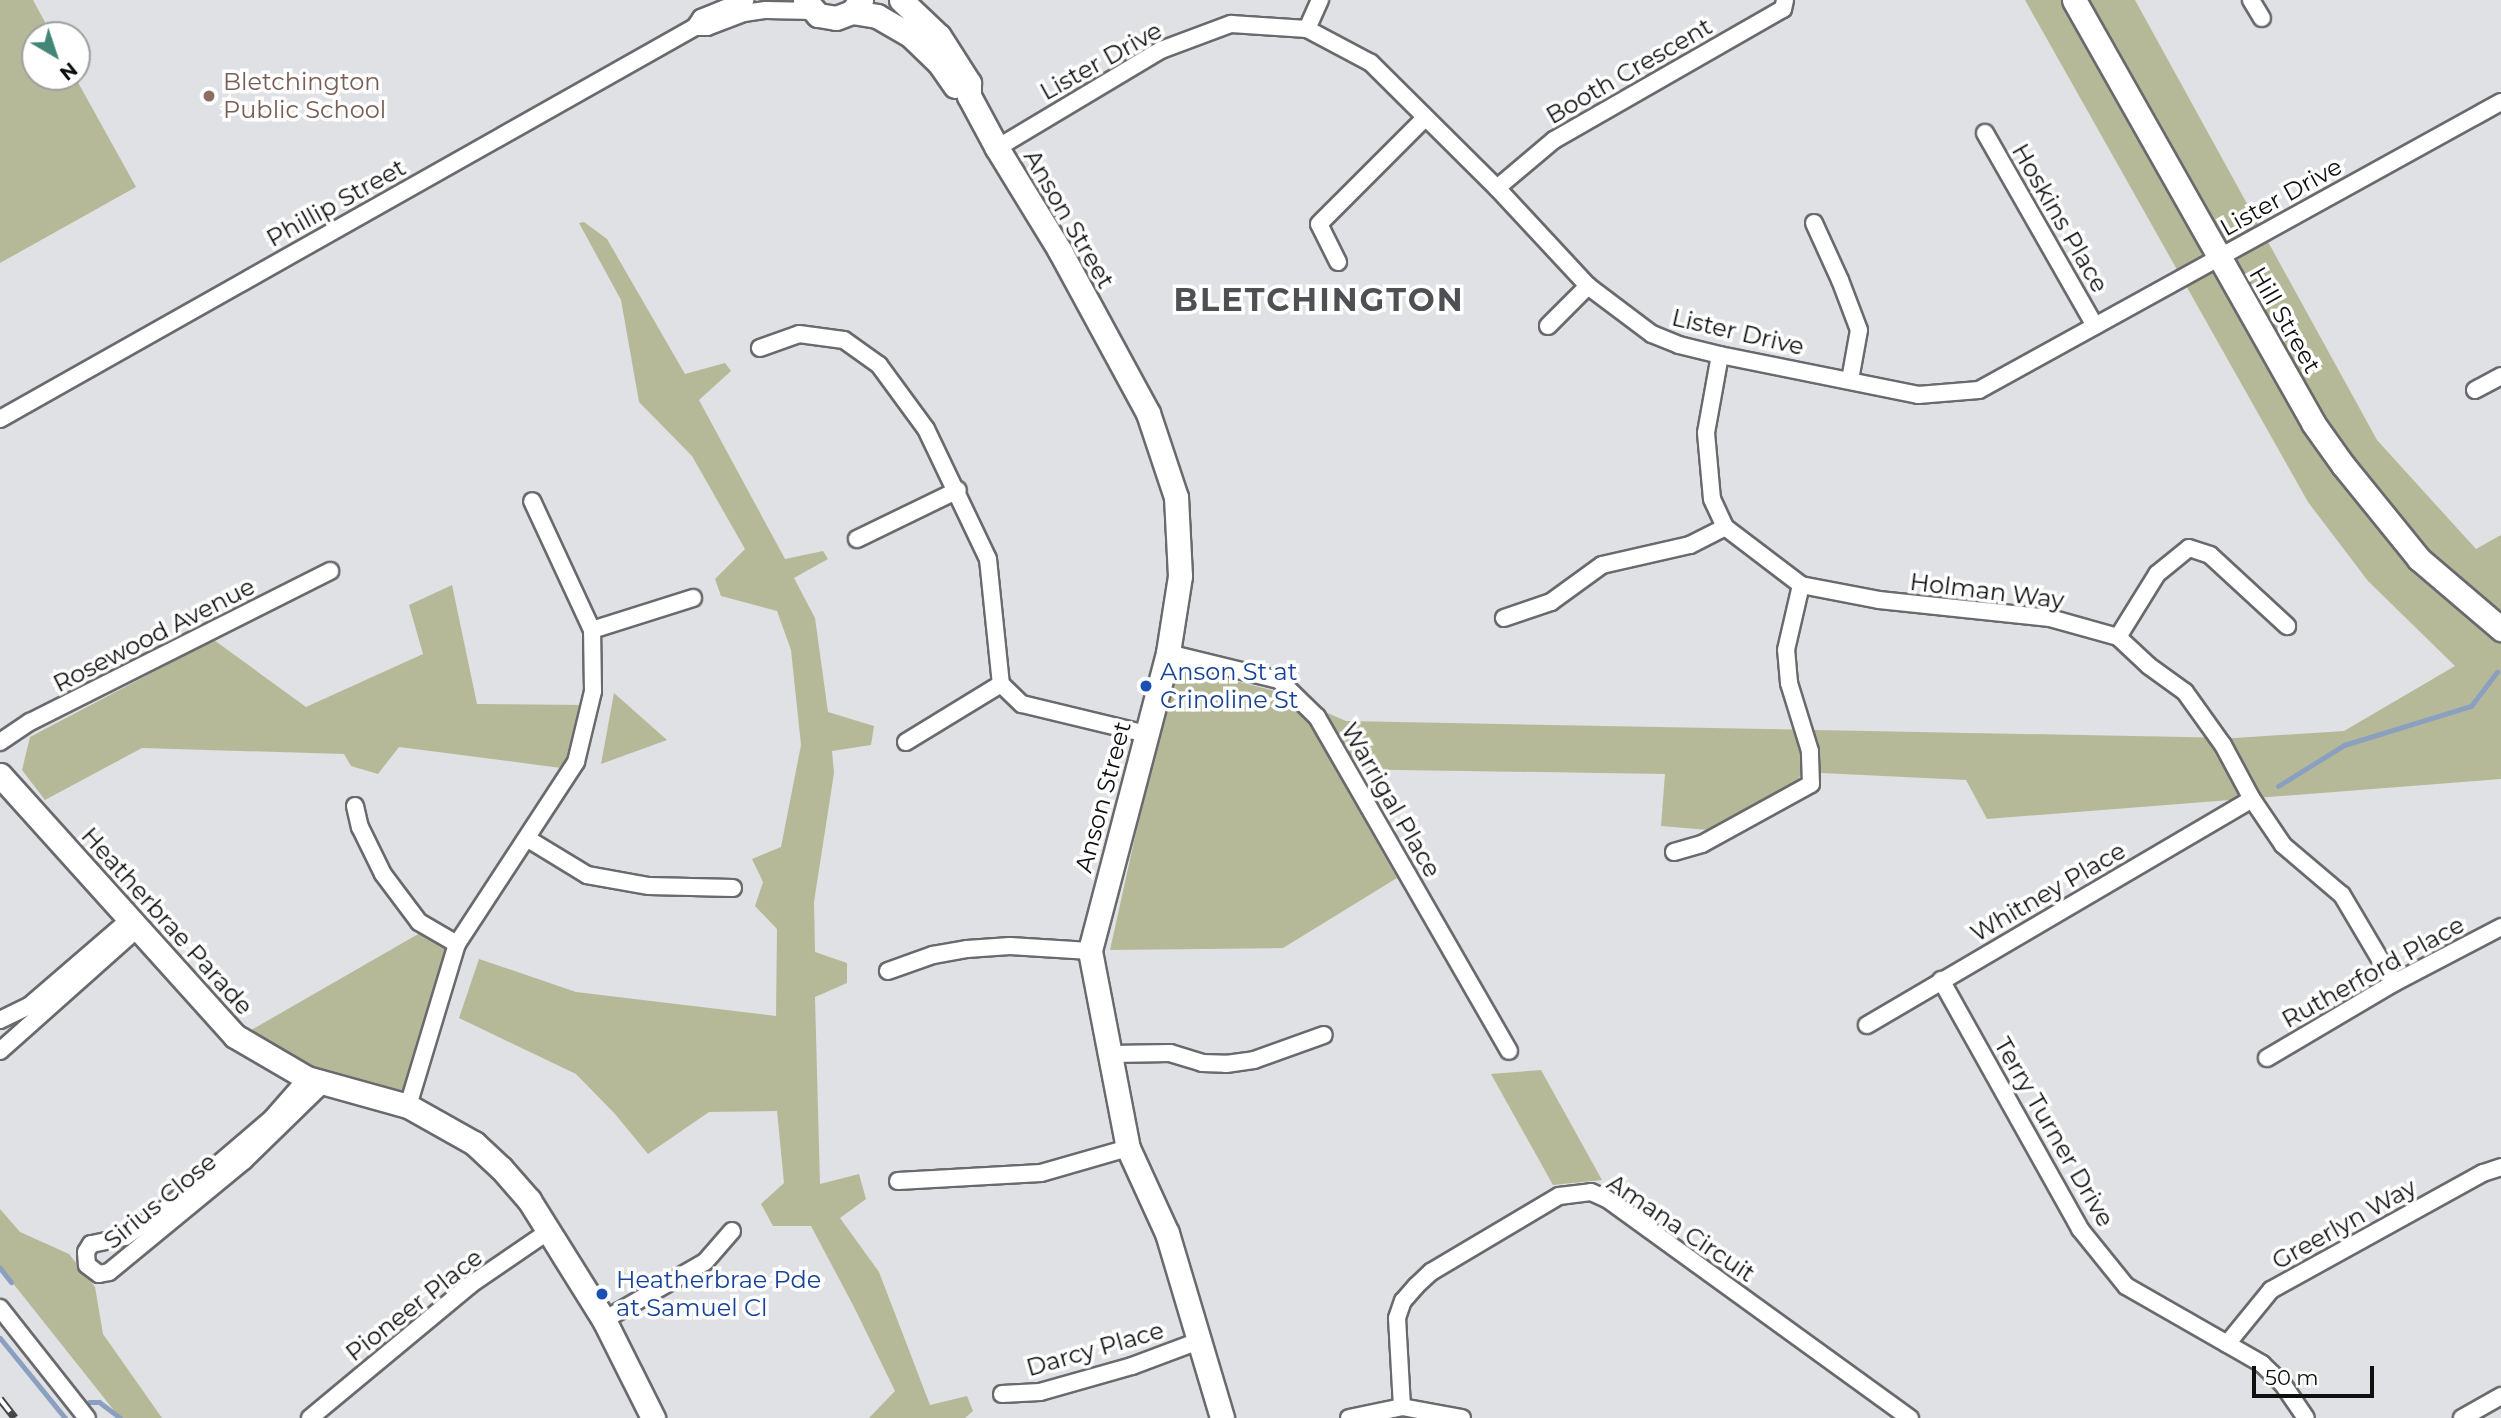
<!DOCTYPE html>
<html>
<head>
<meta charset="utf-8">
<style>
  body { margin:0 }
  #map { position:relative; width:2501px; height:1418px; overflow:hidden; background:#e0e1e4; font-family:Montserrat,sans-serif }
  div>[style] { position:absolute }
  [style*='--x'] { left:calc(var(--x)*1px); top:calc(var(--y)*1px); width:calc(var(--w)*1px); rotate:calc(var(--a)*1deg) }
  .green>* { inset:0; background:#b6b997 }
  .stream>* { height:5px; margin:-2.5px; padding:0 2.5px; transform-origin:2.5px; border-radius:2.5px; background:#8ba0c0 }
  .roads { filter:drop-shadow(2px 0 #696a6d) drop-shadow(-2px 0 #696a6d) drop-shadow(0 2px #696a6d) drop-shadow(0 -2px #696a6d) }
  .street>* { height:16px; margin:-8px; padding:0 8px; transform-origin:8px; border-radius:8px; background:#fff }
  .secondary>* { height:23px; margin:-11.5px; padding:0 11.5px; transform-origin:11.5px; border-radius:11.5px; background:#fff }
  .rail>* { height:8px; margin-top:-4px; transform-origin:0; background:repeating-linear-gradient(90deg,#fff 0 16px,#474849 0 32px); box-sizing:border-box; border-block:2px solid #474849 }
  .dots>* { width:19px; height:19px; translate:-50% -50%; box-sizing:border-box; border:4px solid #fff; border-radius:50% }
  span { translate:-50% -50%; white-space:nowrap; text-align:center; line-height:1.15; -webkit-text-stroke:7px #fff; paint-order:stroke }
  .street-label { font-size:24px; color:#0e0f0f }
  .education-label { font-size:24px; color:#785e54 }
  .left { translate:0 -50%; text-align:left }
  .transit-label { font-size:24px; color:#164399 }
  .district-label { font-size:32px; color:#4f5053; font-weight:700; letter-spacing:2px }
  .north { position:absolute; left:21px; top:21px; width:70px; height:70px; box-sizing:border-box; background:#fff; border:2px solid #9f9f9f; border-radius:50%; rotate:141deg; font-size:19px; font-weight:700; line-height:28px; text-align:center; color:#0e0f0f }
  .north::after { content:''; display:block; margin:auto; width:24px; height:32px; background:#438678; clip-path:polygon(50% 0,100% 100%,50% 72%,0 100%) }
  .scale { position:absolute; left:2252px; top:1366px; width:122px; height:32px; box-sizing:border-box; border:4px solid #0e0f0f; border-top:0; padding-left:9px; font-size:21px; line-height:24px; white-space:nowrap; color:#0e0f0f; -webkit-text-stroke:5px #fff; paint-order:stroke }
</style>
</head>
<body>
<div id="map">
  <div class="green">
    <i style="clip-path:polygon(0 0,33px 0,52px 35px,35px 35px,35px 77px,75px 77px,136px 187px,0 263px)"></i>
    <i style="clip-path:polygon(2025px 0,2135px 0,2377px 440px,2476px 549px,2501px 535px,2501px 779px,1987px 819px,1966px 780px,1801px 772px,1798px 783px,1709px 830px,1661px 826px,1665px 774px,1335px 769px,1397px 878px,1283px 948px,1110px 950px,1173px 665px,1279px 692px,1346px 721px,2235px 738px,2344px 731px,2455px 666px,2368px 581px,2308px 502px)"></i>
    <i style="clip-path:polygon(584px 222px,607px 239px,685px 374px,725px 363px,731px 371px,699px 400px,785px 559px,823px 551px,828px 559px,794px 578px,815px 618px,828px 712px,874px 726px,871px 745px,832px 751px,834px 773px,814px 902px,815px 952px,847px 963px,847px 983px,815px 997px,820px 1184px,859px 1174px,866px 1199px,840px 1218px,879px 1272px,930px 1405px,967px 1396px,973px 1411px,965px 1418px,869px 1418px,895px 1391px,854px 1307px,811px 1226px,773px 1226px,761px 1204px,784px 1183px,777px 1111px,709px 1112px,648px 1154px,615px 1114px,576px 1074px,459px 1018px,479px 959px,576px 992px,776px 1016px,777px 929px,755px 906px,763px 882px,752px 859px,781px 847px,801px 745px,791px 650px,777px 611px,721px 596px,715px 579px,745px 549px,692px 456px,639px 402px,621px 300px,579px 223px)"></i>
    <i style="clip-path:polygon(452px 585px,477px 704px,586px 705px,569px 769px,399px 747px,378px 774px,351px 766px,344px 754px,142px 748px,45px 800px,22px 770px,30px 737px,214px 640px,306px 707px,423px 654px,409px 605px)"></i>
    <i style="clip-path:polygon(614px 693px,667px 740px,601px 764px)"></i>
    <i style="clip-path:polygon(420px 933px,448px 951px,401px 1095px,319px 1072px,246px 1033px)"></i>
    <i style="clip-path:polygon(1541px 1070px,1602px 1180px,1553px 1185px,1491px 1074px)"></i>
    <i style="clip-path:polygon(0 1209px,20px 1232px,69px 1254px,95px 1287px,103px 1334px,162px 1418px,120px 1418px,0 1267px)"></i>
  </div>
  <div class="stream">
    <i style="--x:2278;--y:786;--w:78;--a:-31.8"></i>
    <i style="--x:2344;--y:745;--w:133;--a:-17.1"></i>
    <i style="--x:2471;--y:706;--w:43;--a:-52.6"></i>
    <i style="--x:0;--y:1268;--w:18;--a:52"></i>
    <i style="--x:0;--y:1338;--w:103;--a:50.9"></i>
    <i style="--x:89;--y:1402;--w:10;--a:0"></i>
    <i style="--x:99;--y:1402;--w:26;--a:37"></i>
  </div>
  <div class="roads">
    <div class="street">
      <i style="--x:2251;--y:0;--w:21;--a:59"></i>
      <i style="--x:695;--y:27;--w:12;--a:0"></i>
      <i style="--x:707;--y:27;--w:40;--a:-21"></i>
      <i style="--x:744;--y:13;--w:22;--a:-8"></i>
      <i style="--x:766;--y:10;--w:48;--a:1.2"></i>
      <i style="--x:1307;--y:29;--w:32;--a:-66"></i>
      <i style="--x:1985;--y:133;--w:222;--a:60.3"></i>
      <i style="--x:997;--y:148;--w:191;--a:-30.9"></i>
      <i style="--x:1161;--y:50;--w:75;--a:-20.4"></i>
      <i style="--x:1231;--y:24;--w:76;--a:3.8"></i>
      <i style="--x:1307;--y:29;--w:72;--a:28"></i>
      <i style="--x:1371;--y:63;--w:177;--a:44.8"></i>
      <i style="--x:1497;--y:188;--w:134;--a:47.1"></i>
      <i style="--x:1588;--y:286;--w:80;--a:36.9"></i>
      <i style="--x:1652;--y:334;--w:29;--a:22"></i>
      <i style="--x:1679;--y:345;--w:42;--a:13.7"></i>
      <i style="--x:1720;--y:355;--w:202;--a:11.4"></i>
      <i style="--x:1918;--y:395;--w:61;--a:-4.7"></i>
      <i style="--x:1979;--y:390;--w:596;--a:-28.89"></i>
      <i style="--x:1497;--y:188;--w:75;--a:-40.1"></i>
      <i style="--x:1554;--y:140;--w:264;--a:-29.8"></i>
      <i style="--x:1783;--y:9;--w:9;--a:-77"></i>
      <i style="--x:1814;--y:223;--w:63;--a:65.5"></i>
      <i style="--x:1840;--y:280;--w:53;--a:69.2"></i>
      <i style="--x:1859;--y:330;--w:51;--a:100.2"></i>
      <i style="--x:1338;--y:262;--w:42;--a:-116.6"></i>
      <i style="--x:1319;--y:224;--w:150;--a:-45"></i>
      <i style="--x:1548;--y:326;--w:57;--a:-45"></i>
      <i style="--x:760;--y:348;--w:41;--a:-19.7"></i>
      <i style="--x:799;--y:334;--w:45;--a:7.6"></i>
      <i style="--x:844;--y:340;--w:43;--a:35.5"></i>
      <i style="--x:879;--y:365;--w:79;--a:53.7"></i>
      <i style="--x:926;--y:429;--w:144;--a:64.5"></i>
      <i style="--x:988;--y:559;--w:126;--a:84.1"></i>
      <i style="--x:1001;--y:684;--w:29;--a:44"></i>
      <i style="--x:1022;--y:704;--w:128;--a:13.6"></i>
      <i style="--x:1720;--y:355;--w:79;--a:100.2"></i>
      <i style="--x:1706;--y:433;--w:66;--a:84.8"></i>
      <i style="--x:1712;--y:499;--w:31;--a:65"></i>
      <i style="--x:1725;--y:527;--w:96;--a:37.3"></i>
      <i style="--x:1801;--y:585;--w:79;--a:10.9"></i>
      <i style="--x:1879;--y:600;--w:172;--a:6"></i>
      <i style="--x:2050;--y:618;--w:71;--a:15.6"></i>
      <i style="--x:2118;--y:637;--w:42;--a:43.1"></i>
      <i style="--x:2149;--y:666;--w:44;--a:35.8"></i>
      <i style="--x:2185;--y:692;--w:65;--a:54.4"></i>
      <i style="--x:2223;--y:745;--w:61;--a:61.8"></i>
      <i style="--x:2252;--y:799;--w:55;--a:56"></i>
      <i style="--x:2283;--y:845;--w:77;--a:40.3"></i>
      <i style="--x:2342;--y:895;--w:102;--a:59.4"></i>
      <i style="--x:2475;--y:390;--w:30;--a:-28"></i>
      <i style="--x:0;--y:419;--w:798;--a:-29.42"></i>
      <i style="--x:695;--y:27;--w:11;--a:-56"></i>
      <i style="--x:701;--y:18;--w:48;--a:-22.2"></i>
      <i style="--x:857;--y:539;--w:112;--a:-25.9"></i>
      <i style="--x:1504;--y:618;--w:50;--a:-18.8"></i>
      <i style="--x:1551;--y:602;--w:63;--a:-36"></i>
      <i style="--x:1602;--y:565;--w:90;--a:-12.8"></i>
      <i style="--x:1690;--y:545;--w:39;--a:-27"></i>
      <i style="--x:592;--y:630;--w:106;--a:-17.6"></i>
      <i style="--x:2118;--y:637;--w:74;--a:-58.2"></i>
      <i style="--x:2157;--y:574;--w:41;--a:-39.1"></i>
      <i style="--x:2189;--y:548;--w:22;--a:18"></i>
      <i style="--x:2210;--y:555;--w:105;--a:42.7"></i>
      <i style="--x:1168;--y:653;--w:114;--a:13.7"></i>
      <i style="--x:1279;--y:680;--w:53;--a:44.2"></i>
      <i style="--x:1317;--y:717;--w:385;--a:60.1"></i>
      <i style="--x:0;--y:742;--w:36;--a:-34"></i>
      <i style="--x:30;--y:722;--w:336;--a:-26.7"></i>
      <i style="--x:906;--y:742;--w:111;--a:-31.4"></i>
      <i style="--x:355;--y:806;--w:22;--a:77"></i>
      <i style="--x:360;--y:827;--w:52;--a:63.9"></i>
      <i style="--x:383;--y:874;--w:60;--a:53.1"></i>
      <i style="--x:419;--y:922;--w:44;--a:30.1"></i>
      <i style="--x:528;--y:839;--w:69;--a:31.4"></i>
      <i style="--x:587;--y:875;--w:63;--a:10.1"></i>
      <i style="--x:649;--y:886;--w:84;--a:1.4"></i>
      <i style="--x:1674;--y:852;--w:29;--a:-16"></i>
      <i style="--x:1702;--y:844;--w:124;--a:-28.8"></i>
      <i style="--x:1811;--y:784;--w:33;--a:-92"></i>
      <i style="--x:1810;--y:751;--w:71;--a:-107.2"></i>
      <i style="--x:1789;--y:683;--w:33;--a:-95"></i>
      <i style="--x:1786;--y:650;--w:67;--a:-77"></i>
      <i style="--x:888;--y:971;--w:48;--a:-19.6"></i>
      <i style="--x:933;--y:955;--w:35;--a:-10"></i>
      <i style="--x:967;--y:949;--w:43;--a:-4"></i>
      <i style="--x:1010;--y:946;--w:80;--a:3.6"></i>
      <i style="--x:1941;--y:980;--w:285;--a:60.8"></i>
      <i style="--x:2080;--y:1229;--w:73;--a:51.1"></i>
      <i style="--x:2126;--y:1286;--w:157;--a:29.8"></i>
      <i style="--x:2262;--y:1364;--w:28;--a:44"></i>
      <i style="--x:2282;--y:1383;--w:42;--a:55.6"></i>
      <i style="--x:0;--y:1020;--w:32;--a:-26"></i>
      <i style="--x:29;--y:1006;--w:132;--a:-40.7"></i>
      <i style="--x:1867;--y:1025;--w:446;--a:-30.4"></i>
      <i style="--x:0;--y:1051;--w:185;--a:-41.7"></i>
      <i style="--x:1112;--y:1054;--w:58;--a:-1"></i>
      <i style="--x:1170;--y:1053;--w:34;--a:17"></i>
      <i style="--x:1202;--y:1063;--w:24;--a:2"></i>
      <i style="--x:1226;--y:1064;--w:28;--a:-8"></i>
      <i style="--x:1254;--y:1060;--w:74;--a:-19.7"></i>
      <i style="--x:2267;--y:1058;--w:147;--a:-30.6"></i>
      <i style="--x:2394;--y:983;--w:121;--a:-27.6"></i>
      <i style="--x:307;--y:1078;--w:53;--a:131.2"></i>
      <i style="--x:272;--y:1118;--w:137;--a:139.4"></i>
      <i style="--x:168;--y:1207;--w:52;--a:145.1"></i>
      <i style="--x:125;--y:1237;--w:35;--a:168"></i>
      <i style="--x:91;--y:1244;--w:9;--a:122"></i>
      <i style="--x:86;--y:1252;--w:13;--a:86"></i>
      <i style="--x:87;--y:1265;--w:15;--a:37"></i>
      <i style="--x:99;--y:1274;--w:10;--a:-11"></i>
      <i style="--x:109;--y:1272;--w:175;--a:-39.4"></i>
      <i style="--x:244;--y:1161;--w:110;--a:-44.3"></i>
      <i style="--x:408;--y:1106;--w:169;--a:-73.2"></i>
      <i style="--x:457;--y:944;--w:217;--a:-56.8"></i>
      <i style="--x:576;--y:762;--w:73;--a:-76.5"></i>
      <i style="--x:593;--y:691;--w:61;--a:-90.9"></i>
      <i style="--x:592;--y:630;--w:142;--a:-114.9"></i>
      <i style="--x:898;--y:1181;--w:143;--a:-3.2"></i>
      <i style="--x:1041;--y:1173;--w:91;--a:-16"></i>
      <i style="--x:0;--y:1308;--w:140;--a:51.7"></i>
      <i style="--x:604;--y:1320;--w:116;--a:-29.9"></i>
      <i style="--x:705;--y:1262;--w:41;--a:-48.9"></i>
      <i style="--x:2227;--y:1344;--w:70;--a:-50.8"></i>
      <i style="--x:2271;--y:1290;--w:242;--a:-28.9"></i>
      <i style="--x:2483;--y:1173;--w:19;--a:-18"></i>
      <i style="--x:1002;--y:1394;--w:38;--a:-3"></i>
      <i style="--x:1040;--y:1392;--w:96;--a:-15.8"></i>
      <i style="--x:1132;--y:1366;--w:72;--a:-20.5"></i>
      <i style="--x:1402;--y:1407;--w:89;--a:-93.2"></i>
      <i style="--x:1397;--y:1318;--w:18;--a:-71"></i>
      <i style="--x:1403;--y:1301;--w:20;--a:-49"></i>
      <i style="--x:1416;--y:1286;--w:21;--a:-43"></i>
      <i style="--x:1431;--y:1272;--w:149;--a:-30.7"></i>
      <i style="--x:1559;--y:1196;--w:32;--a:-7"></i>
      <i style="--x:1591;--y:1192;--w:17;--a:24"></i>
      <i style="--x:1607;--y:1199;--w:374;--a:35.9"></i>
      <i style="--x:310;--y:1418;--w:208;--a:-39.7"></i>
      <i style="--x:470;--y:1285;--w:96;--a:-34.4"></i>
      <i style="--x:1349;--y:1418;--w:54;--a:-11.7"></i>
      <i style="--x:1402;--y:1407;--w:61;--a:10.4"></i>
      <i style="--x:2462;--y:1418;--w:45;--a:-29.4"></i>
    </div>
    <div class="secondary">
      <i style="--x:805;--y:0;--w:20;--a:49"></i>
      <i style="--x:818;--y:15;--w:18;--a:9"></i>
      <i style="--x:836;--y:18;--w:17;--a:-21"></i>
      <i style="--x:852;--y:12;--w:15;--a:-53"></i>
      <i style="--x:901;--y:0;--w:52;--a:43.5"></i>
      <i style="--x:939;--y:36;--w:56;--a:57.4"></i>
      <i style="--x:969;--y:83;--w:13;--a:90"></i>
      <i style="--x:969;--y:96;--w:59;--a:61.7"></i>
      <i style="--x:997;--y:148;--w:121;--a:58.5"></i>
      <i style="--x:1060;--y:251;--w:184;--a:61.5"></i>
      <i style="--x:1148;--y:413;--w:89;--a:71.6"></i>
      <i style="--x:1176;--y:497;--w:79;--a:87.1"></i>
      <i style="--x:1180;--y:576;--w:78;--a:98.9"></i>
      <i style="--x:1168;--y:653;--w:308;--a:104.7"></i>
      <i style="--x:1090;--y:951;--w:201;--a:79.1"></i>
      <i style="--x:1128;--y:1148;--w:94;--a:65.4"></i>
      <i style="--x:1167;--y:1233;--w:193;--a:73.4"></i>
      <i style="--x:2074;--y:0;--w:486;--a:60.5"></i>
      <i style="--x:2313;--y:423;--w:52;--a:54.5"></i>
      <i style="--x:2343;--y:465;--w:121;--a:51"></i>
      <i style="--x:2419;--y:559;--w:108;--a:40.5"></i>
      <i style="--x:852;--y:12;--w:25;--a:9"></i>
      <i style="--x:877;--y:16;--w:38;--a:30"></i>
      <i style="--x:910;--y:35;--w:40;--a:44"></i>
      <i style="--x:939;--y:63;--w:28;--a:55"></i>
      <i style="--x:0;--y:775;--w:351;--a:48"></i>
      <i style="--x:235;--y:1036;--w:83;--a:30.3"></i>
      <i style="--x:307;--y:1078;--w:105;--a:15.5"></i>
      <i style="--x:408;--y:1106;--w:76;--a:29.3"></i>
      <i style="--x:474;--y:1143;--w:37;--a:43"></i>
      <i style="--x:501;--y:1168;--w:43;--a:48.8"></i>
      <i style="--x:529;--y:1200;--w:142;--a:58"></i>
      <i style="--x:604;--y:1320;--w:110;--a:63.4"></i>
    </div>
  </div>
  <div class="rail">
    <i style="--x:0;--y:1399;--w:24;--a:52"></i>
  </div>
  <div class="dots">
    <i style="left:209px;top:96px;background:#8d6e63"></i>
    <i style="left:1146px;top:686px;background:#1a4fb4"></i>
    <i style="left:602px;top:1294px;background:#1a4fb4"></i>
  </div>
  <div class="street-label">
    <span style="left:1101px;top:61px;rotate:-29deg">Lister Drive</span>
    <span style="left:1629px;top:71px;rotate:-30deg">Booth Crescent</span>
    <span style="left:2281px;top:197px;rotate:-29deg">Lister Drive</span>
    <span style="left:336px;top:203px;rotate:-29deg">Phillip Street</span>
    <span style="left:2060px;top:218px;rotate:60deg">Hoskins Place</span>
    <span style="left:1069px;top:219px;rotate:60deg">Anson Street</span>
    <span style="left:2285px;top:320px;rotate:60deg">Hill Street</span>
    <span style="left:1738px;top:332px;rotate:13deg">Lister Drive</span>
    <span style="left:1987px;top:591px;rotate:7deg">Holman Way</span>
    <span style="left:154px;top:635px;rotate:-27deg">Rosewood Avenue</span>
    <span style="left:1103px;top:797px;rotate:-75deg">Anson Street</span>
    <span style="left:1391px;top:800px;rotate:60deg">Warrigal Place</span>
    <span style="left:2048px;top:892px;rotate:-30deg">Whitney Place</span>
    <span style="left:167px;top:921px;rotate:48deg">Heatherbrae Parade</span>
    <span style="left:2373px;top:972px;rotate:-29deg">Rutherford Place</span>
    <span style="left:2054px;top:1132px;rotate:60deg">Terry Turner Drive</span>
    <span style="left:160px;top:1201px;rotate:-39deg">Sirius Close</span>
    <span style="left:2344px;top:1224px;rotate:-29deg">Greerlyn Way</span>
    <span style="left:1681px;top:1228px;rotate:34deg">Amana Circuit</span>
    <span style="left:414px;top:1305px;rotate:-38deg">Pioneer Place</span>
    <span style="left:1095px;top:1349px;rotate:-16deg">Darcy Place</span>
  </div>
  <div class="education-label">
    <span class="left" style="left:223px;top:96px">Bletchington<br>Public School</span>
  </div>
  <div class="transit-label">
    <span class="left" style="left:1160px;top:686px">Anson St at<br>Crinoline St</span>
    <span class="left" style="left:616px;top:1294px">Heatherbrae Pde<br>at Samuel Cl</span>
  </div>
  <div class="district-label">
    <span style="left:1319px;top:300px">BLETCHINGTON</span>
  </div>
  <div class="north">N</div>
  <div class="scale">50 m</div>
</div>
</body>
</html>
